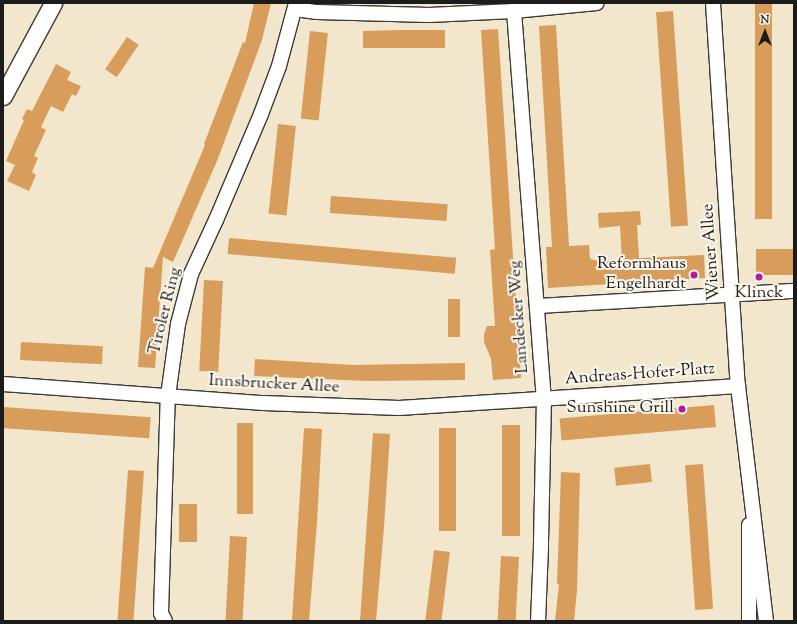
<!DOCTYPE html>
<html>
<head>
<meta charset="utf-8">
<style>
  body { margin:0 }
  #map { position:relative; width:797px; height:624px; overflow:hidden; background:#f2e6cd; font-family:"Sorts Mill Goudy",serif }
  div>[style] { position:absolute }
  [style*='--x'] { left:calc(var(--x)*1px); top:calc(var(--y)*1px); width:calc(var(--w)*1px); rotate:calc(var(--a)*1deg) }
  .building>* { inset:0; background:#d89d5b; transform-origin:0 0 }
  .roads { filter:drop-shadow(1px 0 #3c3a37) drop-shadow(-1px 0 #3c3a37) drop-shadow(0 1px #3c3a37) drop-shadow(0 -1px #3c3a37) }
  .minor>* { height:14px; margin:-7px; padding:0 7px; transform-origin:7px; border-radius:7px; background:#fff }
  .tertiary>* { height:17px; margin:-8.5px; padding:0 8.5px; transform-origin:8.5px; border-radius:8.5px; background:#fff }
  .dots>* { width:11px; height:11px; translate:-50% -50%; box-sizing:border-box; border:2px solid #fbf7ec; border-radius:50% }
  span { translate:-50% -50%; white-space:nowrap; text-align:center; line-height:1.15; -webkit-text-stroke:4px #fbf7ec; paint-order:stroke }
  .street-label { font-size:17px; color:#1c1c1c }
  .poi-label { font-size:17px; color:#1c1c1c }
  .right { translate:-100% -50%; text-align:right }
  .frame { position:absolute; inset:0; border:4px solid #1c1c1c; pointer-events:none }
  .north { position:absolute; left:745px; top:12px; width:40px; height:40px; -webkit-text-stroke:3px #fbf7ec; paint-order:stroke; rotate:0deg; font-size:11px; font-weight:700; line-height:16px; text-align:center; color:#1c1c1c }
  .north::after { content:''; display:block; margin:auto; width:14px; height:18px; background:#1c1c1c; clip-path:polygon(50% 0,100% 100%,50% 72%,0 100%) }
</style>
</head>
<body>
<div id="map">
  <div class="building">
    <i style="clip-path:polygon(254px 3px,271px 3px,262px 40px,217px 161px,173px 262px,163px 257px,155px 368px,138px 367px,145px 267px,153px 268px,205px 145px,204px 144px,243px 42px,245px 43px)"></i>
    <i style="left:755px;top:3px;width:17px;height:216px"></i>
    <i style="left:673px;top:11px;width:215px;height:17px;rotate:86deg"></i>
    <i style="clip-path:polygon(556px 25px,569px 246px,589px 245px,590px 259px,599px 261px,622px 260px,620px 226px,599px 228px,598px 213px,640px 211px,641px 225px,637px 225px,639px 258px,704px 255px,705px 278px,548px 288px,546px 247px,552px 247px,539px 26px)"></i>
    <i style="clip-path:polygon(498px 29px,521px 378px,493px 380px,491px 359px,484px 342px,484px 334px,487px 326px,495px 326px,490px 250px,495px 249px,481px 30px)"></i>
    <i style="clip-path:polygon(400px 30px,445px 30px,445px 48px,363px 48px,363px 31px)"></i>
    <i style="left:310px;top:31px;width:18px;height:88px;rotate:6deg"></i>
    <i style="left:127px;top:37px;width:14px;height:39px;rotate:34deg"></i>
    <i style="clip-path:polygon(56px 64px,71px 72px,67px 80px,81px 86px,76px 96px,72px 94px,63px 112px,51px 106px,41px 127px,46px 130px,34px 156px,38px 158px,32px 172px,36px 175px,29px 191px,7px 181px,15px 165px,6px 161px,24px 120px,22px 119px,27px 109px,32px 111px)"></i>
    <i style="left:278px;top:124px;width:18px;height:90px;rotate:6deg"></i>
    <i style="left:331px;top:196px;width:117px;height:17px;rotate:4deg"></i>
    <i style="left:229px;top:238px;width:228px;height:16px;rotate:5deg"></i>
    <i style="left:794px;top:249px;width:26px;height:38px;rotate:90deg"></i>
    <i style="left:204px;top:280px;width:19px;height:91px;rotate:3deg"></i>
    <i style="left:448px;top:299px;width:12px;height:38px"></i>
    <i style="left:21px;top:342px;width:82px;height:18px;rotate:3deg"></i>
    <i style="clip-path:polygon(255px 359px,353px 365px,465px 363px,465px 380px,367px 381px,254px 376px)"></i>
    <i style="left:714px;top:405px;width:22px;height:155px;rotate:85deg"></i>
    <i style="left:3px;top:407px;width:148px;height:21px;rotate:4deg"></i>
    <i style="left:237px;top:423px;width:16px;height:91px"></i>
    <i style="left:502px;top:425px;width:18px;height:111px"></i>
    <i style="clip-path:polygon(304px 428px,322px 429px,317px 523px,309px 621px,292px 621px)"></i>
    <i style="left:439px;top:428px;width:17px;height:103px"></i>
    <i style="clip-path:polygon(373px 433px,390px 434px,384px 527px,376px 621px,360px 621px)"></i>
    <i style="left:650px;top:464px;width:18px;height:36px;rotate:84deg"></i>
    <i style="left:703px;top:464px;width:145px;height:18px;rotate:86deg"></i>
    <i style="left:128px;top:470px;width:16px;height:151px;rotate:4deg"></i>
    <i style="clip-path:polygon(561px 472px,580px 473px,577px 590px,574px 621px,555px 621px,559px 584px,557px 584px)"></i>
    <i style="left:179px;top:504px;width:18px;height:38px"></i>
    <i style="left:230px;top:536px;width:17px;height:84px;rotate:3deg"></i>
    <i style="left:434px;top:550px;width:16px;height:71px;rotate:7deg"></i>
    <i style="left:501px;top:556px;width:18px;height:65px;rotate:3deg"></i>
  </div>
  <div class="roads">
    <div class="minor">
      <i style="--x:713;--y:3;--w:384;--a:86.3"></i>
      <i style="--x:738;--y:386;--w:237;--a:83.2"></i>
      <i style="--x:295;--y:9;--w:22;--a:8"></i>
      <i style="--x:317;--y:12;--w:112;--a:1.5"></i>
      <i style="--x:429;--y:15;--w:85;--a:-2.7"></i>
      <i style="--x:514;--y:11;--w:83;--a:-5.5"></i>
      <i style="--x:514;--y:11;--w:389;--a:85.6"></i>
      <i style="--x:544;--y:399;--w:148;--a:91.2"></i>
      <i style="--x:541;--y:547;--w:74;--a:92.3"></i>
      <i style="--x:537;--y:306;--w:256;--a:-3.4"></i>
      <i style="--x:3;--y:384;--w:261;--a:4.2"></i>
      <i style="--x:263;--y:403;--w:136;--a:2.1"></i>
      <i style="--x:399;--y:408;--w:340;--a:-3.7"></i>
      <i style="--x:749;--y:525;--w:96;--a:90"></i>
      <i style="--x:165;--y:621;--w:9;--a:-117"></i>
      <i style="--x:161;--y:613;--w:217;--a:-88.2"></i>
      <i style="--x:168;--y:396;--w:73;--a:-82.1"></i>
      <i style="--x:178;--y:324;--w:52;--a:-75.4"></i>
      <i style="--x:191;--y:274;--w:60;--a:-65.2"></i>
      <i style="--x:216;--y:220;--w:115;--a:-67"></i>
      <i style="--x:261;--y:114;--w:51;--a:-69.4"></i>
      <i style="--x:279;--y:66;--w:65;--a:-74.9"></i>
    </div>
    <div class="tertiary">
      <i style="--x:3;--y:96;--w:106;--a:-61.7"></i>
    </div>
  </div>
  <div class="dots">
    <i style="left:694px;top:275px;background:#b5179e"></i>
    <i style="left:759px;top:277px;background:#b5179e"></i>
    <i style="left:682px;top:409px;background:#b5179e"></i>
  </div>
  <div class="street-label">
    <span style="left:712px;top:252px;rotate:-94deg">Wiener Allee</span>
    <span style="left:166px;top:311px;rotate:-76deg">Tiroler Ring</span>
    <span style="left:520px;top:317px;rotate:-94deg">Landecker Weg</span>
    <span style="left:640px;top:375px;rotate:-4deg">Andreas-Hofer-Platz</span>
    <span style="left:274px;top:385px;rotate:3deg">Innsbrucker Allee</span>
  </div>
  <div class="poi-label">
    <span class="right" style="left:686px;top:275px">Reformhaus<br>Engelhardt</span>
    <span style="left:759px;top:294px">Klinck</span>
    <span class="right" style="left:674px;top:409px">Sunshine Grill</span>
  </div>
  <div class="frame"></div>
  <div class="north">N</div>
</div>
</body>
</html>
